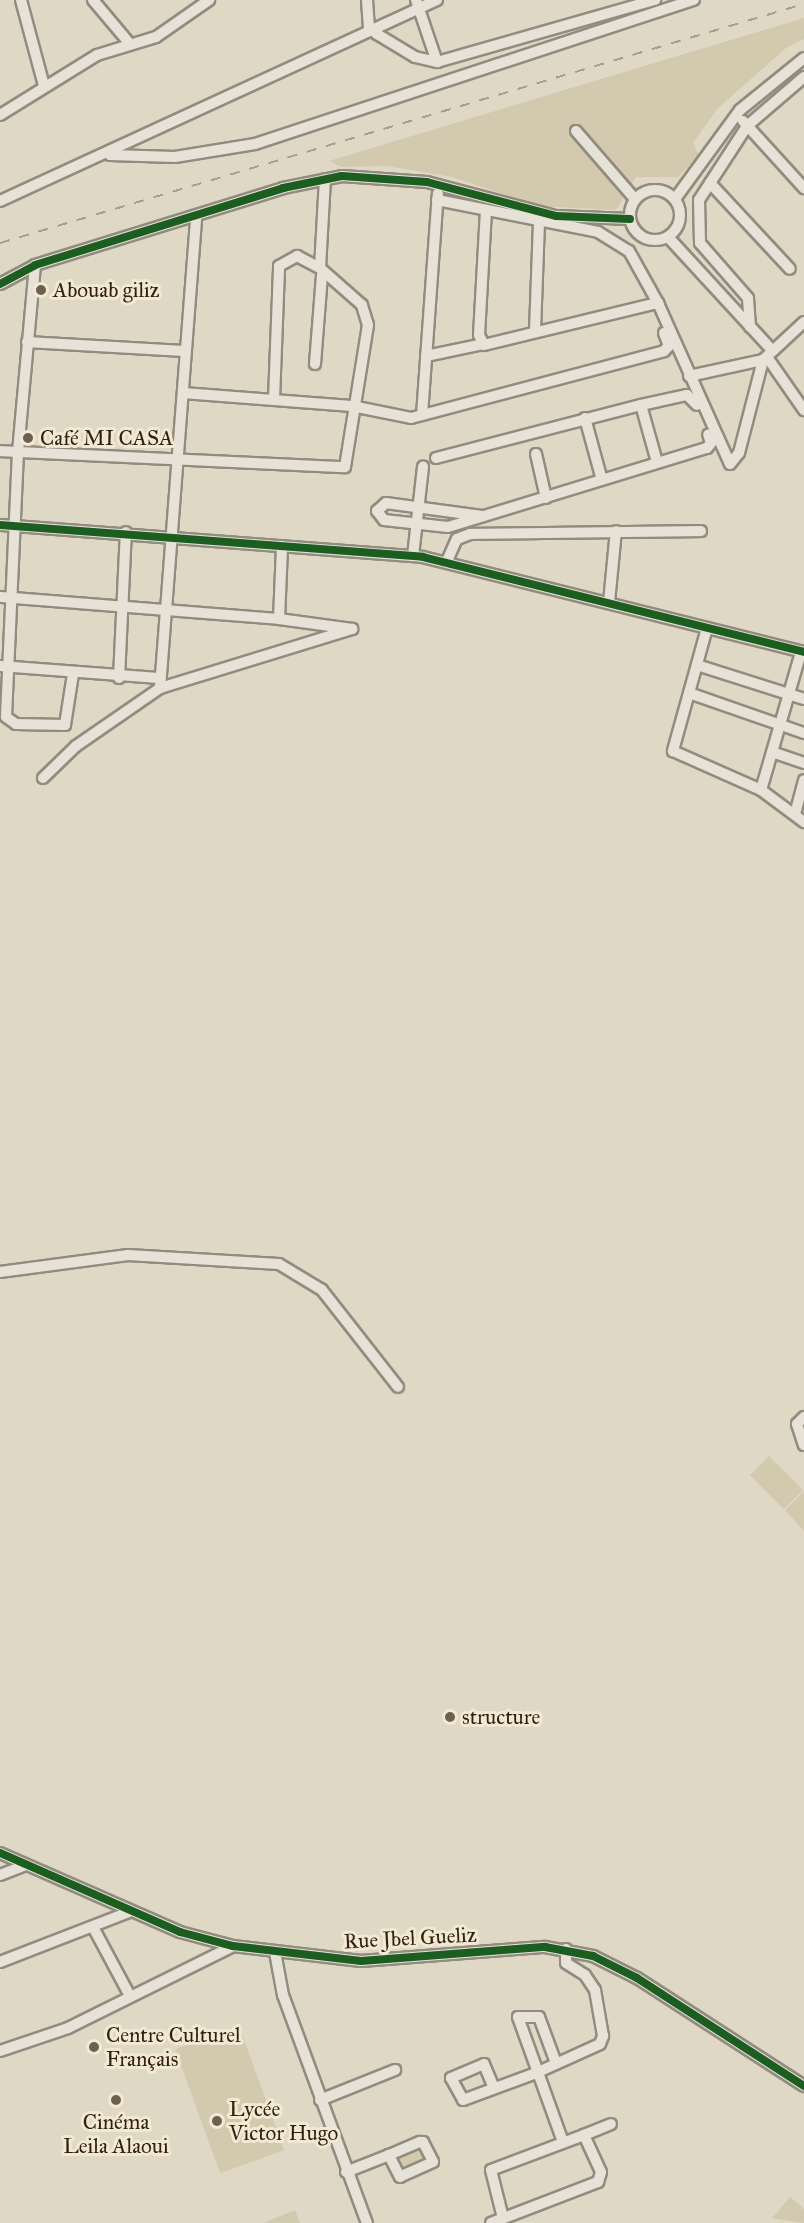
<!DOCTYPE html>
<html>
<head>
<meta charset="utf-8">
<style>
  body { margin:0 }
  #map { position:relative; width:804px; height:2223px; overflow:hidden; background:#ded8c4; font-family:"IM FELL Great Primer",serif }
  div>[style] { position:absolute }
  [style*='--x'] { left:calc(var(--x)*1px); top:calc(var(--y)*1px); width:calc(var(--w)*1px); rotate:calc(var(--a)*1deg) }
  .green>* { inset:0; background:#d3c9af; transform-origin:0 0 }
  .roads { filter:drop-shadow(2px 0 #928c7f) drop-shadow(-2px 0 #928c7f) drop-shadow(0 2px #928c7f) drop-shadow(0 -2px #928c7f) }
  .minor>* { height:10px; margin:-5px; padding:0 5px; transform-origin:5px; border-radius:5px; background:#e6e2d8 }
  .minor>.ring { margin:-5px; padding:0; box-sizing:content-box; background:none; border:10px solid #e6e2d8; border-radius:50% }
  .rail>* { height:2px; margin-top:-1px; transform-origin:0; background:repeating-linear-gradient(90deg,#a4a097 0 10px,transparent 0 20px) }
  .cycleway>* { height:8px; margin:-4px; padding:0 4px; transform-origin:4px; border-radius:4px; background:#1b5e20 }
  .dots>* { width:16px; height:16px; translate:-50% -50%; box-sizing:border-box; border:3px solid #f1e9d2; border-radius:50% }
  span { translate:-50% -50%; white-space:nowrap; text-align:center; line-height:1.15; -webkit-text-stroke:6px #f1e9d2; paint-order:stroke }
  .poi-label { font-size:21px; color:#321f10 }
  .left { translate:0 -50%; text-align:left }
  .street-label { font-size:21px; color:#321f10 }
</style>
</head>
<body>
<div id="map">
  <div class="green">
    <i style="clip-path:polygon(804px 18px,804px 39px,786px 48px,717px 109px,693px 143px,699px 155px,678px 177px,636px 177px,616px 210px,538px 206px,452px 177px,387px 166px,341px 167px,329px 161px)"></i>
    <i style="left:769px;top:1456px;width:48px;height:27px;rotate:45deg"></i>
    <i style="clip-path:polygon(804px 1491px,804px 1531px,785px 1510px)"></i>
    <i style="left:239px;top:2026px;width:132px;height:68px;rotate:70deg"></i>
    <i style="left:422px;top:2143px;width:18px;height:29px;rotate:68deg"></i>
    <i style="clip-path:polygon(790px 2197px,804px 2209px,804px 2223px,772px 2218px)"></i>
    <i style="clip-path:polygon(295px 2210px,300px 2223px,263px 2223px)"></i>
  </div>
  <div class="roads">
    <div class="minor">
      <i style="--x:21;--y:0;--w:89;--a:75"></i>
      <i style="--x:93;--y:0;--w:57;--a:49.9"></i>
      <i style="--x:367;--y:0;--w:27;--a:86"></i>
      <i style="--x:369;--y:27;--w:11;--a:41"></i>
      <i style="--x:377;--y:34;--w:44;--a:31.2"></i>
      <i style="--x:415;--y:57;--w:23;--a:13"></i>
      <i style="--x:437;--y:62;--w:227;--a:-15.9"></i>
      <i style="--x:416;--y:0;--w:65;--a:71.3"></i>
      <i style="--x:0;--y:115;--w:114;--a:-31.7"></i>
      <i style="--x:97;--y:55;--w:62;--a:-17"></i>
      <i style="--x:156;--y:37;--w:65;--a:-34.9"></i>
      <i style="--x:743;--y:121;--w:91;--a:47.7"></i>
      <i style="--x:576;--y:131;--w:90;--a:49.1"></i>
      <i style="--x:110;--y:155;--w:65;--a:1.8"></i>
      <i style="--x:175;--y:157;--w:81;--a:-9.2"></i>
      <i style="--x:255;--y:144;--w:462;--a:-18.2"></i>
      <i style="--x:710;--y:183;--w:117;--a:47.1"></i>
      <i class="ring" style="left:630px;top:190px;width:40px;height:40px"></i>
      <i style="--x:675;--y:199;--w:110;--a:-53.9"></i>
      <i style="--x:740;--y:110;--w:82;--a:-39.1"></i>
      <i style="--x:437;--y:200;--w:164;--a:11.2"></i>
      <i style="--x:598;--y:232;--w:36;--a:32"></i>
      <i style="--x:629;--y:251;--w:60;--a:60.9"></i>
      <i style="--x:0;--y:201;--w:481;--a:-24.7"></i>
      <i style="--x:486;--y:210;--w:125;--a:93.2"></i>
      <i style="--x:479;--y:335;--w:11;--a:63"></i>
      <i style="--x:484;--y:345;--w:179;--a:-13.6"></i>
      <i style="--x:658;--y:303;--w:176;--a:65.9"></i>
      <i style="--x:730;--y:464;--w:14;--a:-51"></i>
      <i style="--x:739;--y:453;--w:96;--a:-75.5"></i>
      <i style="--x:668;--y:237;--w:154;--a:47.4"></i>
      <i style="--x:35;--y:265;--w:188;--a:95.2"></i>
      <i style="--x:18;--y:452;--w:265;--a:92.6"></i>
      <i style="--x:6;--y:717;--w:12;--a:35"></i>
      <i style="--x:16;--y:724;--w:49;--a:1.2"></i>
      <i style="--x:65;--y:725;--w:52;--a:-81.1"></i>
      <i style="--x:0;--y:284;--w:40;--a:-28"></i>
      <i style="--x:35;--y:265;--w:260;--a:-17.2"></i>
      <i style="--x:283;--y:188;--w:60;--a:-11.5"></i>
      <i style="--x:342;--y:176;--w:85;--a:4"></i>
      <i style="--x:427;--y:182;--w:133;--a:14.8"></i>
      <i style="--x:556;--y:216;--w:74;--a:2.3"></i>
      <i style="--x:750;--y:327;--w:29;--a:-94"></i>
      <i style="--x:748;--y:298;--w:73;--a:-131.1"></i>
      <i style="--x:700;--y:243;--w:43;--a:-91.3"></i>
      <i style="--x:699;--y:200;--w:88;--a:-57"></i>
      <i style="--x:747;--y:126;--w:75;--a:-40.7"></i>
      <i style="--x:535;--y:331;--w:107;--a:-87.9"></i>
      <i style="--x:27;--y:342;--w:157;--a:3.3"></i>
      <i style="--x:426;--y:356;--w:58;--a:-11.9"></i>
      <i style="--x:767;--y:357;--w:65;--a:55.1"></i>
      <i style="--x:315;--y:364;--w:89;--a:-85.5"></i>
      <i style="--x:689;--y:376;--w:76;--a:-12.2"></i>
      <i style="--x:763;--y:360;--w:56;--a:-42.8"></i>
      <i style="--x:183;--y:393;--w:169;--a:4.4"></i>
      <i style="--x:352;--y:406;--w:60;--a:11.5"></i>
      <i style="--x:411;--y:418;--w:262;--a:-14.8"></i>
      <i style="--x:664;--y:351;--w:7;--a:-45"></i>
      <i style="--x:669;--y:346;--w:14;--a:-111"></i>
      <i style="--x:274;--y:399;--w:133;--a:-87.8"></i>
      <i style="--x:279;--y:266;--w:21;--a:-29"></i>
      <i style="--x:297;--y:256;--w:26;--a:28"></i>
      <i style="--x:641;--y:405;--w:47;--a:-12.3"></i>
      <i style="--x:687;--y:395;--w:14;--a:45"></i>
      <i style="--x:422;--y:415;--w:222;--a:-85.9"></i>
      <i style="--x:585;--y:418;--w:64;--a:74.7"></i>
      <i style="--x:0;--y:451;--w:345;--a:2.7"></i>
      <i style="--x:345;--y:467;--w:144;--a:-80.8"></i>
      <i style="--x:368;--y:325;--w:21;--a:-107"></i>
      <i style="--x:362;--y:305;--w:56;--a:-138.6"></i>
      <i style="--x:320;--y:268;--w:89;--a:-86.8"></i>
      <i style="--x:536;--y:454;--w:45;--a:77.2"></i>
      <i style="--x:436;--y:458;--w:212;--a:-14.5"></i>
      <i style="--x:641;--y:405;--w:59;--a:74.3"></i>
      <i style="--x:482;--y:516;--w:97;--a:-172.3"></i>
      <i style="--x:386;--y:503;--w:12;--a:138"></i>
      <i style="--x:377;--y:511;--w:11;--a:52"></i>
      <i style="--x:384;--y:520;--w:64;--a:6.2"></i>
      <i style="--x:448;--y:527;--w:271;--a:-17"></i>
      <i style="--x:707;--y:448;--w:6;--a:-51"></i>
      <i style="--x:711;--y:443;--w:9;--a:-108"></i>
      <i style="--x:0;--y:525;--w:424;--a:4.3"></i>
      <i style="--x:423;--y:557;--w:393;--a:14"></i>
      <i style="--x:413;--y:556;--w:90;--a:-83.6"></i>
      <i style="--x:447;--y:561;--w:24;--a:-66"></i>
      <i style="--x:457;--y:539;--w:14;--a:-21"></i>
      <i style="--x:470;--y:534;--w:231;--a:-0.7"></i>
      <i style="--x:0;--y:597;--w:280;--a:4.5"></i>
      <i style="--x:279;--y:619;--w:73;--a:-87.6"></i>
      <i style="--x:609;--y:602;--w:71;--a:-84.4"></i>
      <i style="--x:279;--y:619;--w:74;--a:7.8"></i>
      <i style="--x:707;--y:628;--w:128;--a:105.5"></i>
      <i style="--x:673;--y:751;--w:96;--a:23.9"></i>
      <i style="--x:761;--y:790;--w:54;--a:36.7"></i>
      <i style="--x:697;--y:665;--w:112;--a:17.6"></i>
      <i style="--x:0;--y:666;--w:159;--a:4.3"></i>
      <i style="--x:119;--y:678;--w:146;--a:-87.3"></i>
      <i style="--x:160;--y:688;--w:473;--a:-85.6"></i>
      <i style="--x:689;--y:693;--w:122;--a:19.2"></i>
      <i style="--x:772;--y:752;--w:34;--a:19"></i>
      <i style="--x:43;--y:778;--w:46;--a:-44.1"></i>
      <i style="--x:76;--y:746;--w:102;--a:-34.6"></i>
      <i style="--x:160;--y:688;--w:201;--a:-17.1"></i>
      <i style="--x:761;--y:790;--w:144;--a:-73.8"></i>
      <i style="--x:795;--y:814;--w:35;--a:-75"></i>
      <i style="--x:0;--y:1272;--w:129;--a:-7.6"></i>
      <i style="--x:128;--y:1255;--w:151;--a:3.4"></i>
      <i style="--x:279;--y:1264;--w:50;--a:31.2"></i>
      <i style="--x:322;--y:1290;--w:123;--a:51.9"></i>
      <i style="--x:804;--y:1417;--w:10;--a:135"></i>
      <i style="--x:797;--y:1424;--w:22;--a:72"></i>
      <i style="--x:0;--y:1853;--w:197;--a:23.7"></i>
      <i style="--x:180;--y:1932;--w:55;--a:14.8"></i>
      <i style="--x:233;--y:1946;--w:129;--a:6.7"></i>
      <i style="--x:361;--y:1961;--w:185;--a:-4.4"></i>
      <i style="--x:545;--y:1947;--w:49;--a:10.6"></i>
      <i style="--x:593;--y:1956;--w:49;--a:26.6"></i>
      <i style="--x:637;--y:1978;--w:199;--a:32.9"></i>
      <i style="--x:0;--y:1875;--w:26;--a:-21"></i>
      <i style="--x:93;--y:1927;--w:78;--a:61.8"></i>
      <i style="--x:275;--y:1952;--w:44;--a:79.5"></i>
      <i style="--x:283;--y:1995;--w:243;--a:69.8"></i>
      <i style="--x:0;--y:1962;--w:138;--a:-21.2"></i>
      <i style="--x:0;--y:2051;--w:72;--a:-18.7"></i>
      <i style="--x:68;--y:2028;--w:184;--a:-26.4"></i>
      <i style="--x:556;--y:2063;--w:49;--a:-110.3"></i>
      <i style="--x:539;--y:2017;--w:21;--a:180"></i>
      <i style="--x:518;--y:2017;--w:133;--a:70.2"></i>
      <i style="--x:494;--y:2088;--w:26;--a:-113"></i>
      <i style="--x:484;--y:2064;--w:36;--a:157"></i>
      <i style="--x:451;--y:2078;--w:25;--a:61"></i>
      <i style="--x:463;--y:2100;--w:78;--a:-20.3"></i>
      <i style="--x:536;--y:2073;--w:70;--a:-24.4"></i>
      <i style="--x:600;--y:2044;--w:9;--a:-69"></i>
      <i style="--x:603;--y:2036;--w:47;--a:-99.9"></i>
      <i style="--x:595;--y:1990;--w:18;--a:-124"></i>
      <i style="--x:585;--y:1975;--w:22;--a:-148"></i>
      <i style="--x:566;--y:1963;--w:14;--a:-90"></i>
      <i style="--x:320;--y:2100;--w:81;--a:-21.8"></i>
      <i style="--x:584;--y:2135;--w:29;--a:-22"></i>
      <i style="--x:346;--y:2172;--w:46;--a:-21.6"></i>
      <i style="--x:389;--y:2155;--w:34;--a:-23"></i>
      <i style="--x:420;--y:2142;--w:3;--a:0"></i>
      <i style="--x:423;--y:2142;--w:22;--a:63"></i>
      <i style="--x:433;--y:2162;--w:36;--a:156"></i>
      <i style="--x:400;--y:2177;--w:25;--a:-117"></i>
      <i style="--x:491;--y:2223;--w:115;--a:-21"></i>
      <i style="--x:598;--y:2182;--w:10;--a:-73"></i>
      <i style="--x:601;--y:2172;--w:41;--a:-114.7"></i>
      <i style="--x:584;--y:2135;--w:99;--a:159.4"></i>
      <i style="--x:491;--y:2170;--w:49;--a:76"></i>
    </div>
  </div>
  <div class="rail">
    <i style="--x:0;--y:243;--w:839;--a:-16.56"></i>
  </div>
  <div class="cycleway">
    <i style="--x:0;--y:284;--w:40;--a:-28"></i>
    <i style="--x:35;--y:265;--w:260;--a:-17.2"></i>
    <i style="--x:283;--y:188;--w:60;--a:-11.5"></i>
    <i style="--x:342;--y:176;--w:85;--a:4"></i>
    <i style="--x:427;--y:182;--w:133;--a:14.8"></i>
    <i style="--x:556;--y:216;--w:74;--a:2.3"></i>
    <i style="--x:0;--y:525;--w:424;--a:4.3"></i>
    <i style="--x:423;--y:557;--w:393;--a:14"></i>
    <i style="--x:0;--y:1853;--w:197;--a:23.7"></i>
    <i style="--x:180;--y:1932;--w:55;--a:14.8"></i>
    <i style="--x:233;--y:1946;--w:129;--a:6.7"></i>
    <i style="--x:361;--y:1961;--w:185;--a:-4.4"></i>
    <i style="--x:545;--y:1947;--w:49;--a:10.6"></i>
    <i style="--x:593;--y:1956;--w:49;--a:26.6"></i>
    <i style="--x:637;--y:1978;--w:199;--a:32.9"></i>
  </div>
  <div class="dots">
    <i style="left:41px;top:290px;background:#6e604f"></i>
    <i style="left:28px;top:438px;background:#6e604f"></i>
    <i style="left:450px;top:1717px;background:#6e604f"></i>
    <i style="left:94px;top:2047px;background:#6e604f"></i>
    <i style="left:116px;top:2100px;background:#6e604f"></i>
    <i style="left:217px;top:2121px;background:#6e604f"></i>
  </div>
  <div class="poi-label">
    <span class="left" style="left:53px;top:290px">Abouab giliz</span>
    <span class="left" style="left:40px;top:438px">Café MI CASA</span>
    <span class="left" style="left:462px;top:1717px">structure</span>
    <span class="left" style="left:106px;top:2047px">Centre Culturel<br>Français</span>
    <span class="left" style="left:229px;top:2121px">Lycée<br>Victor Hugo</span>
    <span style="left:116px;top:2134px">Cinéma<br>Leila Alaoui</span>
  </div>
  <div class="street-label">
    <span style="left:410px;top:1938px;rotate:-3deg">Rue Jbel Gueliz</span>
  </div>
</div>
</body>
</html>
